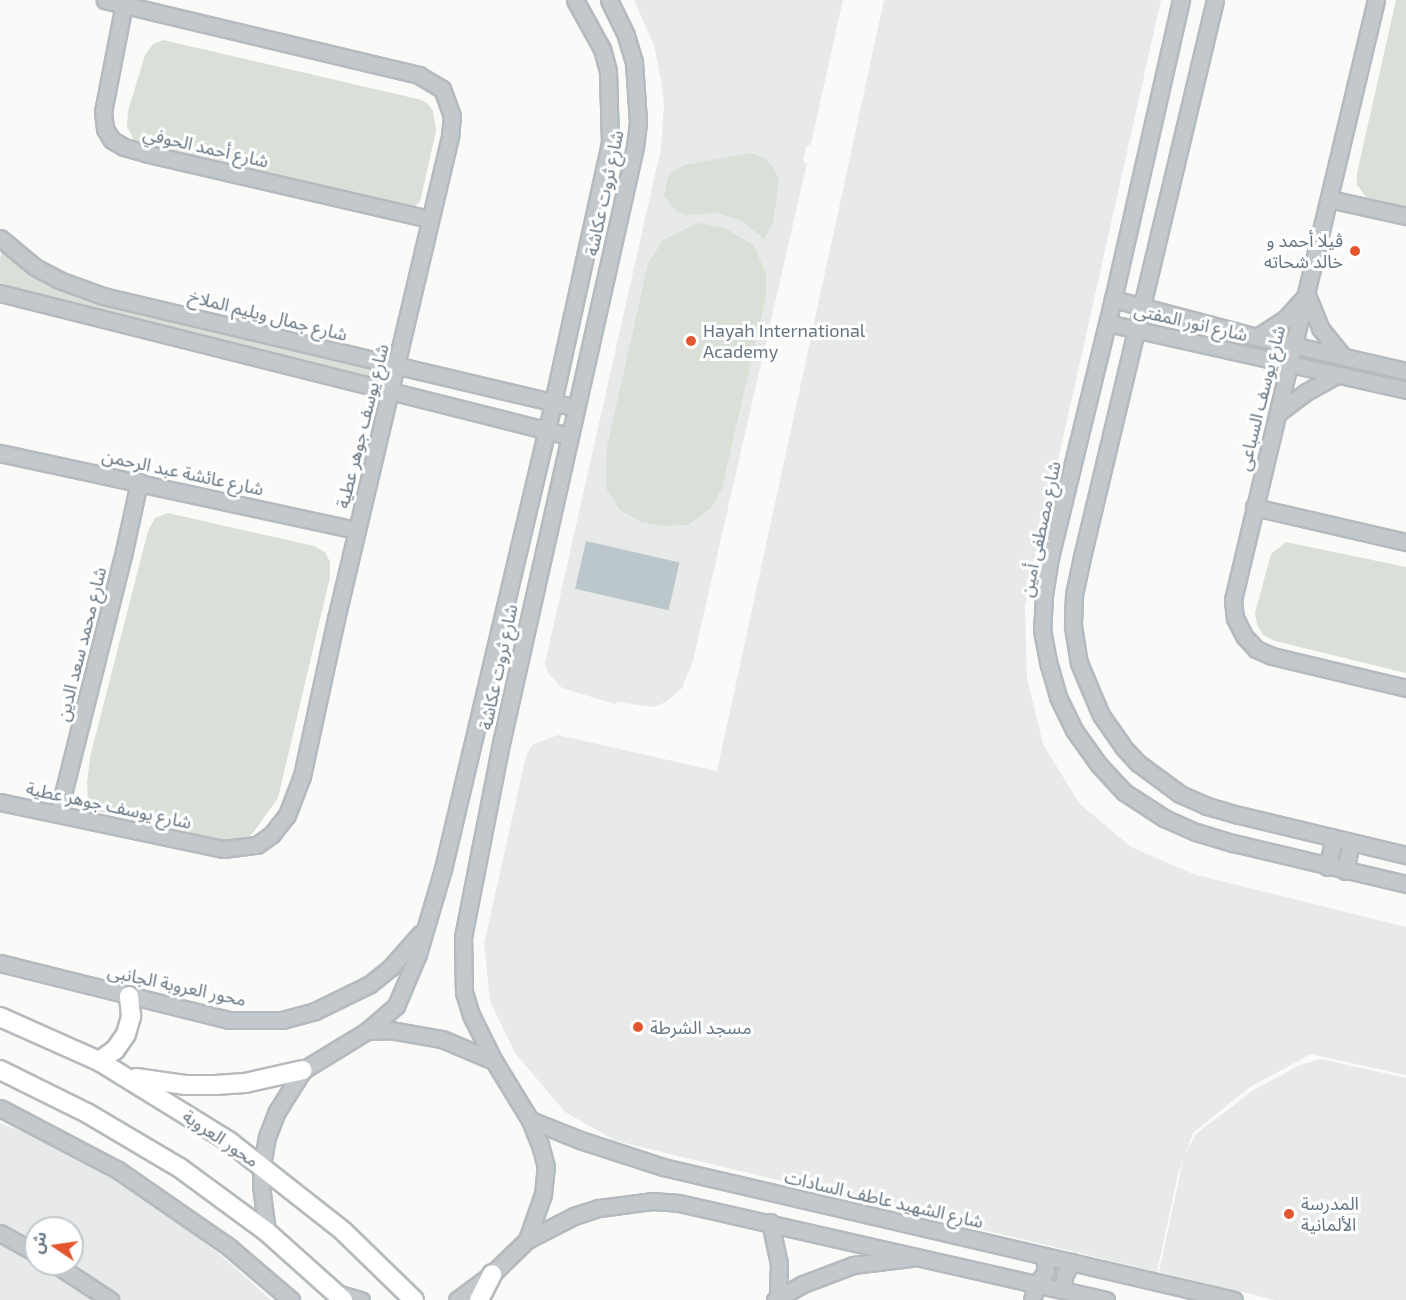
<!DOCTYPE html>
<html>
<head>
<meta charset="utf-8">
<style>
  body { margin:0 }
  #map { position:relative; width:1406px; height:1300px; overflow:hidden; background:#fafaf8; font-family:"Exo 2","Noto Sans Arabic",sans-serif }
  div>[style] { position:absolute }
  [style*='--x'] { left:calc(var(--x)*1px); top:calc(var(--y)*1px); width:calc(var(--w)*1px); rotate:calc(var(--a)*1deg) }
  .built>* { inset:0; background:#e8e9e9 }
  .green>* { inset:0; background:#dadfd7 }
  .water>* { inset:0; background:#bbc7cb; transform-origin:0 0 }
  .roads { filter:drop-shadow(2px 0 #b5babe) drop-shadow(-2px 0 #b5babe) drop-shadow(0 2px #b5babe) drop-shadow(0 -2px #b5babe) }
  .minor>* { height:15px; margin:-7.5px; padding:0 7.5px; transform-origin:7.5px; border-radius:7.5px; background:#c3c8cc }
  .major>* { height:18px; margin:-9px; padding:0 9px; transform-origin:9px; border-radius:9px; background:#fff }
  .dots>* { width:16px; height:16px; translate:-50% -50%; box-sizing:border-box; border:3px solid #fff; border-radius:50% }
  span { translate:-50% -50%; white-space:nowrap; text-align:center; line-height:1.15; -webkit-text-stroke:6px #fff; paint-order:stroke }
  .street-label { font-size:18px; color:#657683 }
  .poi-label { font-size:18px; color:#657683 }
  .right { translate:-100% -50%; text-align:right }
  .left { translate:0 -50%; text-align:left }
  .north { position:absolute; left:24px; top:1216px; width:60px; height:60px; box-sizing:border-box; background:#fff; border:2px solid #c1c8cd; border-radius:50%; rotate:283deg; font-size:16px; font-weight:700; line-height:24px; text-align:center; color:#657683 }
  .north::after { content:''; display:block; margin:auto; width:21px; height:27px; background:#e4572e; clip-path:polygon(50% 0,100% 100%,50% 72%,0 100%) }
</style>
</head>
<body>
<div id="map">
  <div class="built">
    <i style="clip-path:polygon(634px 0,843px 0,811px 144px,806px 147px,803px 162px,807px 163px,693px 661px,682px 688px,666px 702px,653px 707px,616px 702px,615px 704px,562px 688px,548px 673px,545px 663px,661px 148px,664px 105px,661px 80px,654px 46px)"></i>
    <i style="clip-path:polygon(884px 0,1161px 0,1025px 608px,1027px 678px,1043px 744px,1079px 803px,1131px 847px,1193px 874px,1406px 927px,1406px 1075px,1311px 1054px,1250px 1087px,1193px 1133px,1178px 1174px,1157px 1272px,616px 1141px,565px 1112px,515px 1053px,490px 1001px,484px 944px,526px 756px,532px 745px,558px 735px,717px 771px)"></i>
    <i style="clip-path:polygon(1320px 1059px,1406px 1078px,1406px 1300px,1275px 1300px,1159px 1272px,1184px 1156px,1196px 1134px,1252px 1091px,1300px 1065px)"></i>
    <i style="clip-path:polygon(evenodd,0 1123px,46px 1141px,93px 1166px,153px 1203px,223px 1257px,271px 1300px,0 1300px,0 1123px,36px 1228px,72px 1228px,72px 1264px,36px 1264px,36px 1228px)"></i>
  </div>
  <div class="green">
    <i style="clip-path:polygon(1396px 0,1406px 0,1406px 207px,1366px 197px,1357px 185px,1357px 173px)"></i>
    <i style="clip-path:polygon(163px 40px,422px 100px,428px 104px,433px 111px,436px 131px,420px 202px,414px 207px,395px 206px,135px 142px,127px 126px,128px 111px,145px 55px,153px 44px)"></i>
    <i style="clip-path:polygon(751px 153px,764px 158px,773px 167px,779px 180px,773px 223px,764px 239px,742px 221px,718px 213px,686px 215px,676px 211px,664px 196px,669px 174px,684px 165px)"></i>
    <i style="clip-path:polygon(698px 223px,725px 228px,754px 246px,766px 274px,766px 296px,722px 488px,711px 508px,688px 525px,662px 526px,641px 522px,620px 510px,606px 488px,607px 447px,648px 264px,663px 240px)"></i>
    <i style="clip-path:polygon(3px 243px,29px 270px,64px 292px,81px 299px,383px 370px,380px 381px,0 290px,0 259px)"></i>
    <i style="clip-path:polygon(168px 513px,314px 546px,325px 552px,330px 562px,330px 577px,278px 798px,253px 833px,242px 841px,225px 842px,97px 811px,88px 799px,87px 783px,90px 757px,148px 531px,155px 518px)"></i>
    <i style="clip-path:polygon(1286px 542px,1406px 567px,1406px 673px,1275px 641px,1263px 635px,1257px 624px,1255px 613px,1271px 554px)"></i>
  </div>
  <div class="water">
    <i style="left:586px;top:541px;width:96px;height:49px;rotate:13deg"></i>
  </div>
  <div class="roads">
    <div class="minor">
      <i style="--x:1181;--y:0;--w:307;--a:102.8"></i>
      <i style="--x:1113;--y:299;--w:266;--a:103.7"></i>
      <i style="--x:1050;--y:557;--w:38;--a:99"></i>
      <i style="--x:1044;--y:595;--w:35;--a:93"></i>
      <i style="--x:1042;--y:630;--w:36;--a:79"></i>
      <i style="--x:1049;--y:665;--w:33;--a:74"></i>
      <i style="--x:1058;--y:697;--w:37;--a:64"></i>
      <i style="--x:1074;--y:730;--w:43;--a:54.5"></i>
      <i style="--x:1099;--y:765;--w:37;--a:47"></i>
      <i style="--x:1124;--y:792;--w:48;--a:33"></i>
      <i style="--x:1164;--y:818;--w:35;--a:24"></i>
      <i style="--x:1196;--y:832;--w:39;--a:17"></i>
      <i style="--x:1233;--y:843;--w:178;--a:13.3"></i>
      <i style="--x:1215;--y:0;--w:573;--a:103.43"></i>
      <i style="--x:1082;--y:557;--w:39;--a:102"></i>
      <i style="--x:1074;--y:595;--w:31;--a:92"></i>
      <i style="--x:1073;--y:626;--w:37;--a:81"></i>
      <i style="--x:1079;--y:663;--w:56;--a:67.1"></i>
      <i style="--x:1101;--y:715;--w:39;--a:55"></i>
      <i style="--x:1123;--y:747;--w:22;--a:47"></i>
      <i style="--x:1138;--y:763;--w:52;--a:36.4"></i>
      <i style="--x:1180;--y:794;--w:30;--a:24"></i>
      <i style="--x:1207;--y:806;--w:33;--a:16"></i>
      <i style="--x:1239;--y:815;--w:172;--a:13.5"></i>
      <i style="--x:1376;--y:0;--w:617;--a:103.41"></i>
      <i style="--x:1233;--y:600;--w:18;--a:84"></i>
      <i style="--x:1235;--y:618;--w:20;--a:63"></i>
      <i style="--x:1244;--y:636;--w:18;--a:47"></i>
      <i style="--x:1256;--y:649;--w:17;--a:24"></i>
      <i style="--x:1272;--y:656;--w:138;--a:13.4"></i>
      <i style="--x:124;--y:4;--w:110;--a:101"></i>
      <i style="--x:103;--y:112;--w:17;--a:83"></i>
      <i style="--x:105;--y:129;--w:13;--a:58"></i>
      <i style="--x:112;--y:140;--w:14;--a:30"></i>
      <i style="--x:124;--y:147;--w:25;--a:16"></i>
      <i style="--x:148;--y:154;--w:289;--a:13"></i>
      <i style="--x:1329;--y:199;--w:79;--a:12.4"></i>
      <i style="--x:0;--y:238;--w:45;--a:39.6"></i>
      <i style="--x:35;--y:267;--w:27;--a:28"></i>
      <i style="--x:59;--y:280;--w:47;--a:20"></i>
      <i style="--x:103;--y:296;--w:485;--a:13.3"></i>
      <i style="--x:0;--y:293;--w:587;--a:14.11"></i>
      <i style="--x:1307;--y:295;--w:35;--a:68"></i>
      <i style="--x:1320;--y:328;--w:36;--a:51"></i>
      <i style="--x:1113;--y:299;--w:149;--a:14.8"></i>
      <i style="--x:1257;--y:337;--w:153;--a:12.9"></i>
      <i style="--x:1107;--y:323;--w:306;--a:12.6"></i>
      <i style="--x:1257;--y:337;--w:33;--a:-33"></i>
      <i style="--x:1285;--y:319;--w:27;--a:-48"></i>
      <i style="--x:1278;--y:413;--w:35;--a:-37"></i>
      <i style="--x:1306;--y:392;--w:35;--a:-29"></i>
      <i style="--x:0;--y:453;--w:365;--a:12.2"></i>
      <i style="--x:1254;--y:507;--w:156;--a:13"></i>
      <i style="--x:0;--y:802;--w:228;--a:11.9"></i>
      <i style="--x:223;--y:849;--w:34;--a:-7"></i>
      <i style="--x:257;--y:845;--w:19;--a:-36"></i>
      <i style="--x:272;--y:834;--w:24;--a:-52"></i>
      <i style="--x:287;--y:815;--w:42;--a:-69"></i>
      <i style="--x:302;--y:776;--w:161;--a:-77.8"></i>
      <i style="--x:336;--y:619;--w:497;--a:-76.7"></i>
      <i style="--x:450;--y:135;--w:19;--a:-84"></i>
      <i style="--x:452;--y:116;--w:29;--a:-110"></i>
      <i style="--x:442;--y:89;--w:27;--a:-149"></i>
      <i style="--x:419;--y:75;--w:323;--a:-166.6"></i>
      <i style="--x:58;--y:814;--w:271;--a:-75.9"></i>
      <i style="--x:124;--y:551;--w:71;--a:-77.7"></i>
      <i style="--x:1327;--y:867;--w:30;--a:-76"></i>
      <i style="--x:1345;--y:871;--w:29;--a:-78"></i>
      <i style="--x:0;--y:963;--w:236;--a:14"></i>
      <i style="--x:229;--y:1020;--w:53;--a:0"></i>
      <i style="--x:282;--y:1020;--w:34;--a:-15"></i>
      <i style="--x:315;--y:1011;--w:61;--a:-26.1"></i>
      <i style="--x:370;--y:984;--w:27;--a:-39"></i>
      <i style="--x:391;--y:967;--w:45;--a:-48.6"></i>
      <i style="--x:367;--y:1031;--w:23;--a:-2"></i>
      <i style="--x:390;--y:1030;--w:53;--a:9.8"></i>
      <i style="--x:442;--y:1039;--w:56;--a:22.9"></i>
      <i style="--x:0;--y:1108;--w:133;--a:27.7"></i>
      <i style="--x:118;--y:1170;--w:135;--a:34.7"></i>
      <i style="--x:229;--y:1247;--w:82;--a:40.5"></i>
      <i style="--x:530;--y:1120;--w:54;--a:21.8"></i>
      <i style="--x:580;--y:1140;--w:87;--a:18"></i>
      <i style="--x:663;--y:1167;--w:586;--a:13.11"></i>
      <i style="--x:770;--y:1222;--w:43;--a:77.9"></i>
      <i style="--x:779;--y:1264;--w:33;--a:92"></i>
      <i style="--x:267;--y:1232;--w:47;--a:-97.3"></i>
      <i style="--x:261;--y:1185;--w:20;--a:-87"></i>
      <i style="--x:262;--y:1165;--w:28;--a:-80"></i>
      <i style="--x:267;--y:1137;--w:26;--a:-69"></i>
      <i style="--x:276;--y:1113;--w:51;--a:-57.9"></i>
      <i style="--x:303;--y:1070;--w:75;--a:-31.4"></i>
      <i style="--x:367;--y:1031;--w:38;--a:-41"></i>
      <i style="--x:396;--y:1006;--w:56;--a:-67.1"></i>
      <i style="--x:418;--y:954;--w:89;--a:-73.6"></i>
      <i style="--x:443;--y:869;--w:480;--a:-76.7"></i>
      <i style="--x:553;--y:402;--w:265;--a:-77.6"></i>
      <i style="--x:610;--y:143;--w:72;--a:-91.6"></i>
      <i style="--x:608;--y:71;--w:23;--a:-105"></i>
      <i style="--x:602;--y:49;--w:56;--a:-118.9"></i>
      <i style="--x:0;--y:1233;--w:41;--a:29.1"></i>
      <i style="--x:527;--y:1240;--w:53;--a:-27.1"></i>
      <i style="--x:574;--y:1216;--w:26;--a:-18"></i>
      <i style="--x:599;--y:1208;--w:53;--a:-7.5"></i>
      <i style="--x:652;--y:1201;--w:27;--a:4"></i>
      <i style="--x:679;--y:1203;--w:438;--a:12.8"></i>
      <i style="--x:55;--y:1264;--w:66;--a:33.2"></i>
      <i style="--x:1064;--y:1290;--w:14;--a:-90"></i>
      <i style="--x:1064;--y:1276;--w:16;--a:-63"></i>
      <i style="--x:336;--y:1293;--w:26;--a:16"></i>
      <i style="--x:457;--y:1300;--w:44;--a:-36.6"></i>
      <i style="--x:492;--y:1274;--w:49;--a:-44.2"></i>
      <i style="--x:527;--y:1240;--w:49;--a:-70.8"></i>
      <i style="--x:543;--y:1194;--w:27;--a:-84"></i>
      <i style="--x:546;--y:1167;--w:23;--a:-105"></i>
      <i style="--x:540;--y:1145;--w:27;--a:-112"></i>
      <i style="--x:530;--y:1120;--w:69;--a:-121.4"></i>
      <i style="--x:494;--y:1061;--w:51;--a:-116.6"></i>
      <i style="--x:471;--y:1015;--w:24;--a:-107"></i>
      <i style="--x:464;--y:992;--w:55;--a:-91"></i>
      <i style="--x:463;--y:937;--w:202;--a:-78.9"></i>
      <i style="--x:502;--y:739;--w:607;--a:-77.34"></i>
      <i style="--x:635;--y:147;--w:25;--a:-83"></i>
      <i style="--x:638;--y:122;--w:60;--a:-93.8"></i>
      <i style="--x:634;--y:62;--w:28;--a:-107"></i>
      <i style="--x:626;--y:35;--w:39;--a:-116"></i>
      <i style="--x:775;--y:1300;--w:32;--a:-30"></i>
      <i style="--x:803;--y:1284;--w:53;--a:-20.8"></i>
      <i style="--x:853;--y:1265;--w:58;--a:-6.9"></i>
      <i style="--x:1032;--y:1300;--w:17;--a:-73"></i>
      <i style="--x:1037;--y:1284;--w:16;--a:-55"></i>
      <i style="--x:1046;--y:1271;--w:15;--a:-98"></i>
    </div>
    <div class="major">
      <i style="--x:0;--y:1017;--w:108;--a:24"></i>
      <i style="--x:99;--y:1061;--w:154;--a:31.7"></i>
      <i style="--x:230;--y:1142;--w:144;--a:38.2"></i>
      <i style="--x:343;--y:1231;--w:99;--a:44.2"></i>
      <i style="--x:99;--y:1061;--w:19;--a:-35"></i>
      <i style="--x:115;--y:1050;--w:19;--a:-55"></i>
      <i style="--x:126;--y:1034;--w:19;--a:-74"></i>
      <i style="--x:131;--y:1016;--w:20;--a:-96"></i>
      <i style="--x:0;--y:1070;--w:97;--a:26.3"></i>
      <i style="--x:87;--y:1113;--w:108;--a:30.6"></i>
      <i style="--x:180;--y:1168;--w:108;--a:36.3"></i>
      <i style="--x:267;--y:1232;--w:102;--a:41.8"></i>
      <i style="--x:136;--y:1078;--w:49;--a:8.1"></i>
      <i style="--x:185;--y:1085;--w:30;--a:0"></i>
      <i style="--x:215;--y:1085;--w:30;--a:-4"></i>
      <i style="--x:245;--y:1083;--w:59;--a:-12.6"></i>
      <i style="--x:479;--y:1300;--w:29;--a:-63"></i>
    </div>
  </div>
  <div class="dots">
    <i style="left:1355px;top:251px;background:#e4572e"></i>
    <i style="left:691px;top:341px;background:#e4572e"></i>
    <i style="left:638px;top:1027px;background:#e4572e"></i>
    <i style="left:1289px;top:1214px;background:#e4572e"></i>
  </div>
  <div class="street-label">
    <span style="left:206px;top:147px;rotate:13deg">شارع أحمد الحوفي</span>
    <span style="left:604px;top:193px;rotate:-78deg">شارع ثروت عكاشة</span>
    <span style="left:268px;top:315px;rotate:14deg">شارع جمال ويليم الملاخ</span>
    <span style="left:1191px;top:322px;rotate:13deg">شارع انور المفتى</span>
    <span style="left:1261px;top:398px;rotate:-76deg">شارع يوسف السباعى</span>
    <span style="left:362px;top:426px;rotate:-76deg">شارع يوسف جوهر عطية</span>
    <span style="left:183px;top:472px;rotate:12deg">شارع عائشة عبد الرحمن</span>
    <span style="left:1040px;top:529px;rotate:-78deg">شارع مصطفى أمين</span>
    <span style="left:81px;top:644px;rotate:-76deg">شارع محمد سعد الدين</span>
    <span style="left:498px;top:667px;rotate:-78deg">شارع ثروت عكاشة</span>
    <span style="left:109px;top:805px;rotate:12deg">شارع يوسف جوهر عطية</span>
    <span style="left:177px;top:985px;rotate:12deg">محور العروبة الجانبى</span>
    <span style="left:221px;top:1138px;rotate:34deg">محور العروبة</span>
    <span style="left:884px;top:1199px;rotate:13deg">شارع الشهيد عاطف السادات</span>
  </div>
  <div class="poi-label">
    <span class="right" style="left:1343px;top:251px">ڤيلا أحمد و<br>خالد شحاته</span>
    <span class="left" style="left:703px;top:341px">Hayah International<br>Academy</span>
    <span class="left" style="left:650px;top:1027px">مسجد الشرطة</span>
    <span class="left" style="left:1301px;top:1214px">المدرسة<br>الألمانية</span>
  </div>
  <div class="north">ش</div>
</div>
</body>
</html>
